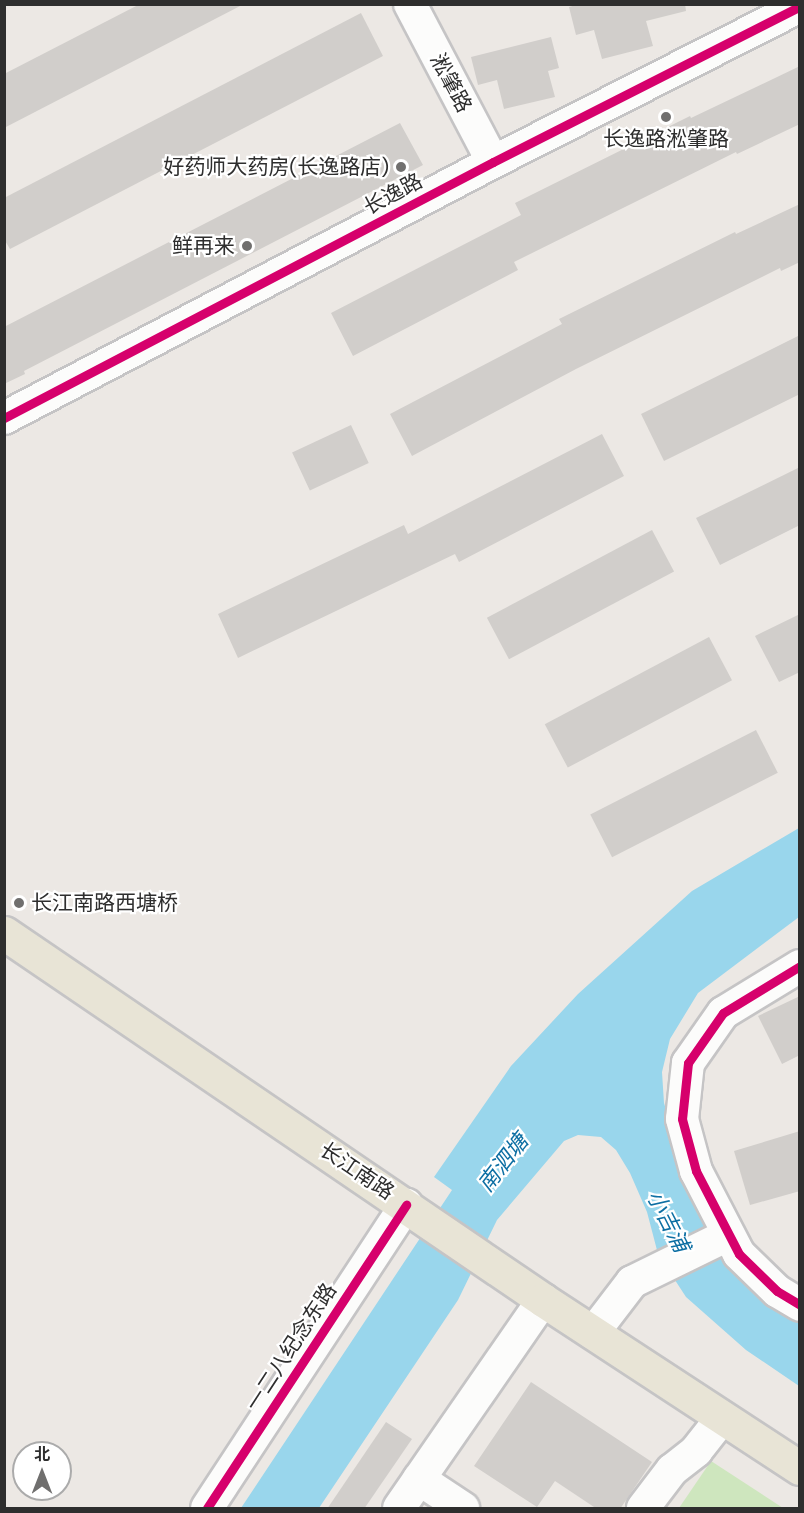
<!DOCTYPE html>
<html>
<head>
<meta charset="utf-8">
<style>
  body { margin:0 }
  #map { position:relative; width:804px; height:1513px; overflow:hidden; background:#ece8e4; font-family:"DM Sans","Noto Sans SC",sans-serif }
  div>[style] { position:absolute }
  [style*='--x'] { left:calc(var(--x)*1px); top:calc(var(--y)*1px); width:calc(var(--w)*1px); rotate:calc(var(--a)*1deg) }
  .green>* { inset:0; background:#cee6be }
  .water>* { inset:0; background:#99d6ec }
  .building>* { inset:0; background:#d1cecb; transform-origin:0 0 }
  .roads { filter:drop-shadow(2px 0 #c5c4c5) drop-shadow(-2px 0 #c5c4c5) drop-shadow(0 2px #c5c4c5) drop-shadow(0 -2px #c5c4c5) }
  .minor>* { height:32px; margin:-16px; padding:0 16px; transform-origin:16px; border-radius:16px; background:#fcfcfb }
  .major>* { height:33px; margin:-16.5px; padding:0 16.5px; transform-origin:16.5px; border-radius:16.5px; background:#e8e4d6 }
  .cycleway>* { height:9px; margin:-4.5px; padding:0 4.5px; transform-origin:4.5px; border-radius:4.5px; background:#d6006c }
  .dots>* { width:16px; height:16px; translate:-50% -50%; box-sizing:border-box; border:3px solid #fff; border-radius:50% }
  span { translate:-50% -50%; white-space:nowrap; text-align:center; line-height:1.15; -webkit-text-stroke:4.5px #fff; paint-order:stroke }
  .street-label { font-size:21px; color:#2e2e2e }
  .poi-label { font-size:21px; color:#2e2e2e }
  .right { translate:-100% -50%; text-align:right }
  .left { translate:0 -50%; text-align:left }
  .water-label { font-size:22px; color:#0d6fa3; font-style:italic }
  .frame { position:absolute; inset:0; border:6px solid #2e2e2e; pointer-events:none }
  .north { position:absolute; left:12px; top:1441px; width:60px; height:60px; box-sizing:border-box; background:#fff; border:2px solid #ababab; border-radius:50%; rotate:0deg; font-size:16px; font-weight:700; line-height:24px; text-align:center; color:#2e2e2e }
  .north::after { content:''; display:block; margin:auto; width:21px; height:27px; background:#706f6e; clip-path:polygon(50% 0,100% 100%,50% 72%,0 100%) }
</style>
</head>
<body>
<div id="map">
  <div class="green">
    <i style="clip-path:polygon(711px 1461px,783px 1508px,679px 1508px)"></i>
  </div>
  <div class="water">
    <i style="clip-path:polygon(799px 828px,799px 917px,698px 993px,670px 1039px,662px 1072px,664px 1103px,687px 1178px,704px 1221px,744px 1279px,799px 1318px,799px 1386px,746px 1350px,686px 1297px,658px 1254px,647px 1212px,630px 1173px,616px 1150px,601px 1137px,578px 1135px,564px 1141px,497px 1220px,458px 1300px,319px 1508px,241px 1508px,452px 1190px,434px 1177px,511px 1066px,578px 994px,692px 891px)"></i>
  </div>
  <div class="building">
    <i style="clip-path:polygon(140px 4px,244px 4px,4px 128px,4px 74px)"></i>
    <i style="clip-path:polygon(579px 4px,685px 4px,686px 11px,646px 21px,653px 46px,602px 59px,594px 30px,576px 35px,569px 7px)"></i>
    <i style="clip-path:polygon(361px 13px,383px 56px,10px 249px,4px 239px,4px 198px)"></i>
    <i style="clip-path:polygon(551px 37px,559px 68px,548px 71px,555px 97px,504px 109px,497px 80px,478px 85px,471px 57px)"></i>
    <i style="clip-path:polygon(800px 66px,800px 124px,737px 154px,736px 152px,514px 262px,518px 270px,353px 356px,331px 313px,521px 215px,515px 203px,690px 116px,691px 118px)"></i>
    <i style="clip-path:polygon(400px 123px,423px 165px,24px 371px,25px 374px,4px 384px,4px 327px)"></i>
    <i style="clip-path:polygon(800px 204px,800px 262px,781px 271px,780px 268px,576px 369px,412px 456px,390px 414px,562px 324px,559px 319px,735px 232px,736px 234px)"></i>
    <i style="clip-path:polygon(800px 335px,800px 394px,664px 461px,641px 414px)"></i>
    <i style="left:351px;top:425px;width:42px;height:65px;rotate:65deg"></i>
    <i style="clip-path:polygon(602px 434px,624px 476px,459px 562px,455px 554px,238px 658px,218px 614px,404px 525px,408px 534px)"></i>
    <i style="clip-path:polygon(800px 467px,800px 525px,720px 565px,696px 518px)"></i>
    <i style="left:652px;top:530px;width:47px;height:187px;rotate:62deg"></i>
    <i style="clip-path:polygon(800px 614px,800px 672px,779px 682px,755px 636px)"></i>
    <i style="left:709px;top:637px;width:49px;height:186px;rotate:62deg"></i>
    <i style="left:756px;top:730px;width:48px;height:186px;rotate:63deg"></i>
    <i style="clip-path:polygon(800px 996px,800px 1055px,782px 1064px,758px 1016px)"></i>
    <i style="clip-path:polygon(800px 1131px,800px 1191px,750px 1205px,734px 1151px)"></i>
    <i style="clip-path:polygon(531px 1382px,652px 1462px,620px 1509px,597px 1509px,555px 1481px,537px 1507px,474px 1466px)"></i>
    <i style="clip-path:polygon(386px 1422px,412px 1439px,364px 1509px,327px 1509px)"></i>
  </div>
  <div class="roads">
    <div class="minor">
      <i style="--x:410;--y:4;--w:178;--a:62.3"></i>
      <i style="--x:4;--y:418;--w:552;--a:-27.63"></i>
      <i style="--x:493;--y:162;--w:344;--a:-26.9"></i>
      <i style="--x:800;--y:966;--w:90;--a:148.6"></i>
      <i style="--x:723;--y:1013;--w:61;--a:125"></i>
      <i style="--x:688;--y:1063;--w:56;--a:96.1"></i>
      <i style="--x:682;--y:1119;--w:54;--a:74.9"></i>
      <i style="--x:696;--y:1171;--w:93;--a:62.6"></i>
      <i style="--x:739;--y:1254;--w:53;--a:44.2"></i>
      <i style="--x:777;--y:1291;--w:27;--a:31"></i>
      <i style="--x:593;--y:1333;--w:64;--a:-52.6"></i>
      <i style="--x:632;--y:1282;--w:107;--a:-26.1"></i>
      <i style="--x:419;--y:1479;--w:53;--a:33.4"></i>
      <i style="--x:207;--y:1508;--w:363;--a:-56.7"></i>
      <i style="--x:399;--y:1508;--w:253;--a:-55.3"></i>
      <i style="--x:643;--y:1508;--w:48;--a:-52.7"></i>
      <i style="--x:672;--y:1470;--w:31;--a:-38"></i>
      <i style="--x:696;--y:1451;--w:42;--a:-51.8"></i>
    </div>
    <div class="major">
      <i style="--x:4;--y:933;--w:652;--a:34.25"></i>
      <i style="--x:543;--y:1300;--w:307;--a:33.2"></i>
    </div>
  </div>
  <div class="cycleway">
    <i style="--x:4;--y:418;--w:552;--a:-27.63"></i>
    <i style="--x:493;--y:162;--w:344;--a:-26.9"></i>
    <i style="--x:800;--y:966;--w:90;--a:148.6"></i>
    <i style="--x:723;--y:1013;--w:61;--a:125"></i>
    <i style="--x:688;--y:1063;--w:56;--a:96.1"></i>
    <i style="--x:682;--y:1119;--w:54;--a:74.9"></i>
    <i style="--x:696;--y:1171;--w:93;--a:62.6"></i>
    <i style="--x:739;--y:1254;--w:53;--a:44.2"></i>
    <i style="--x:777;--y:1291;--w:27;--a:31"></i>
    <i style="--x:207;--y:1508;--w:363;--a:-56.7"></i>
  </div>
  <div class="dots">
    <i style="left:666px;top:117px;background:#706f6e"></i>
    <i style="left:401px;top:167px;background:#706f6e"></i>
    <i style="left:247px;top:246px;background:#706f6e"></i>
    <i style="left:19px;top:903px;background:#706f6e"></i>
  </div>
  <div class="street-label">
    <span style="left:451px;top:83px;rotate:62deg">淞肇路</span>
    <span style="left:393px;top:194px;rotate:-28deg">长逸路</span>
    <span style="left:357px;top:1171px;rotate:34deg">长江南路</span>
    <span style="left:291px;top:1347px;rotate:-57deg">一二八纪念东路</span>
  </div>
  <div class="poi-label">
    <span style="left:666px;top:139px">长逸路淞肇路</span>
    <span class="right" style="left:389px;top:167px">好药师大药房(长逸路店)</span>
    <span class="right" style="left:235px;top:246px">鲜再来</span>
    <span class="left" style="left:31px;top:903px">长江南路西塘桥</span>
  </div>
  <div class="water-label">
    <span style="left:503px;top:1163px;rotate:-52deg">南泗塘</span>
    <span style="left:668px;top:1221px;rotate:63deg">小吉浦</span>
  </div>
  <div class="frame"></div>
  <div class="north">北</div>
</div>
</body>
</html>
